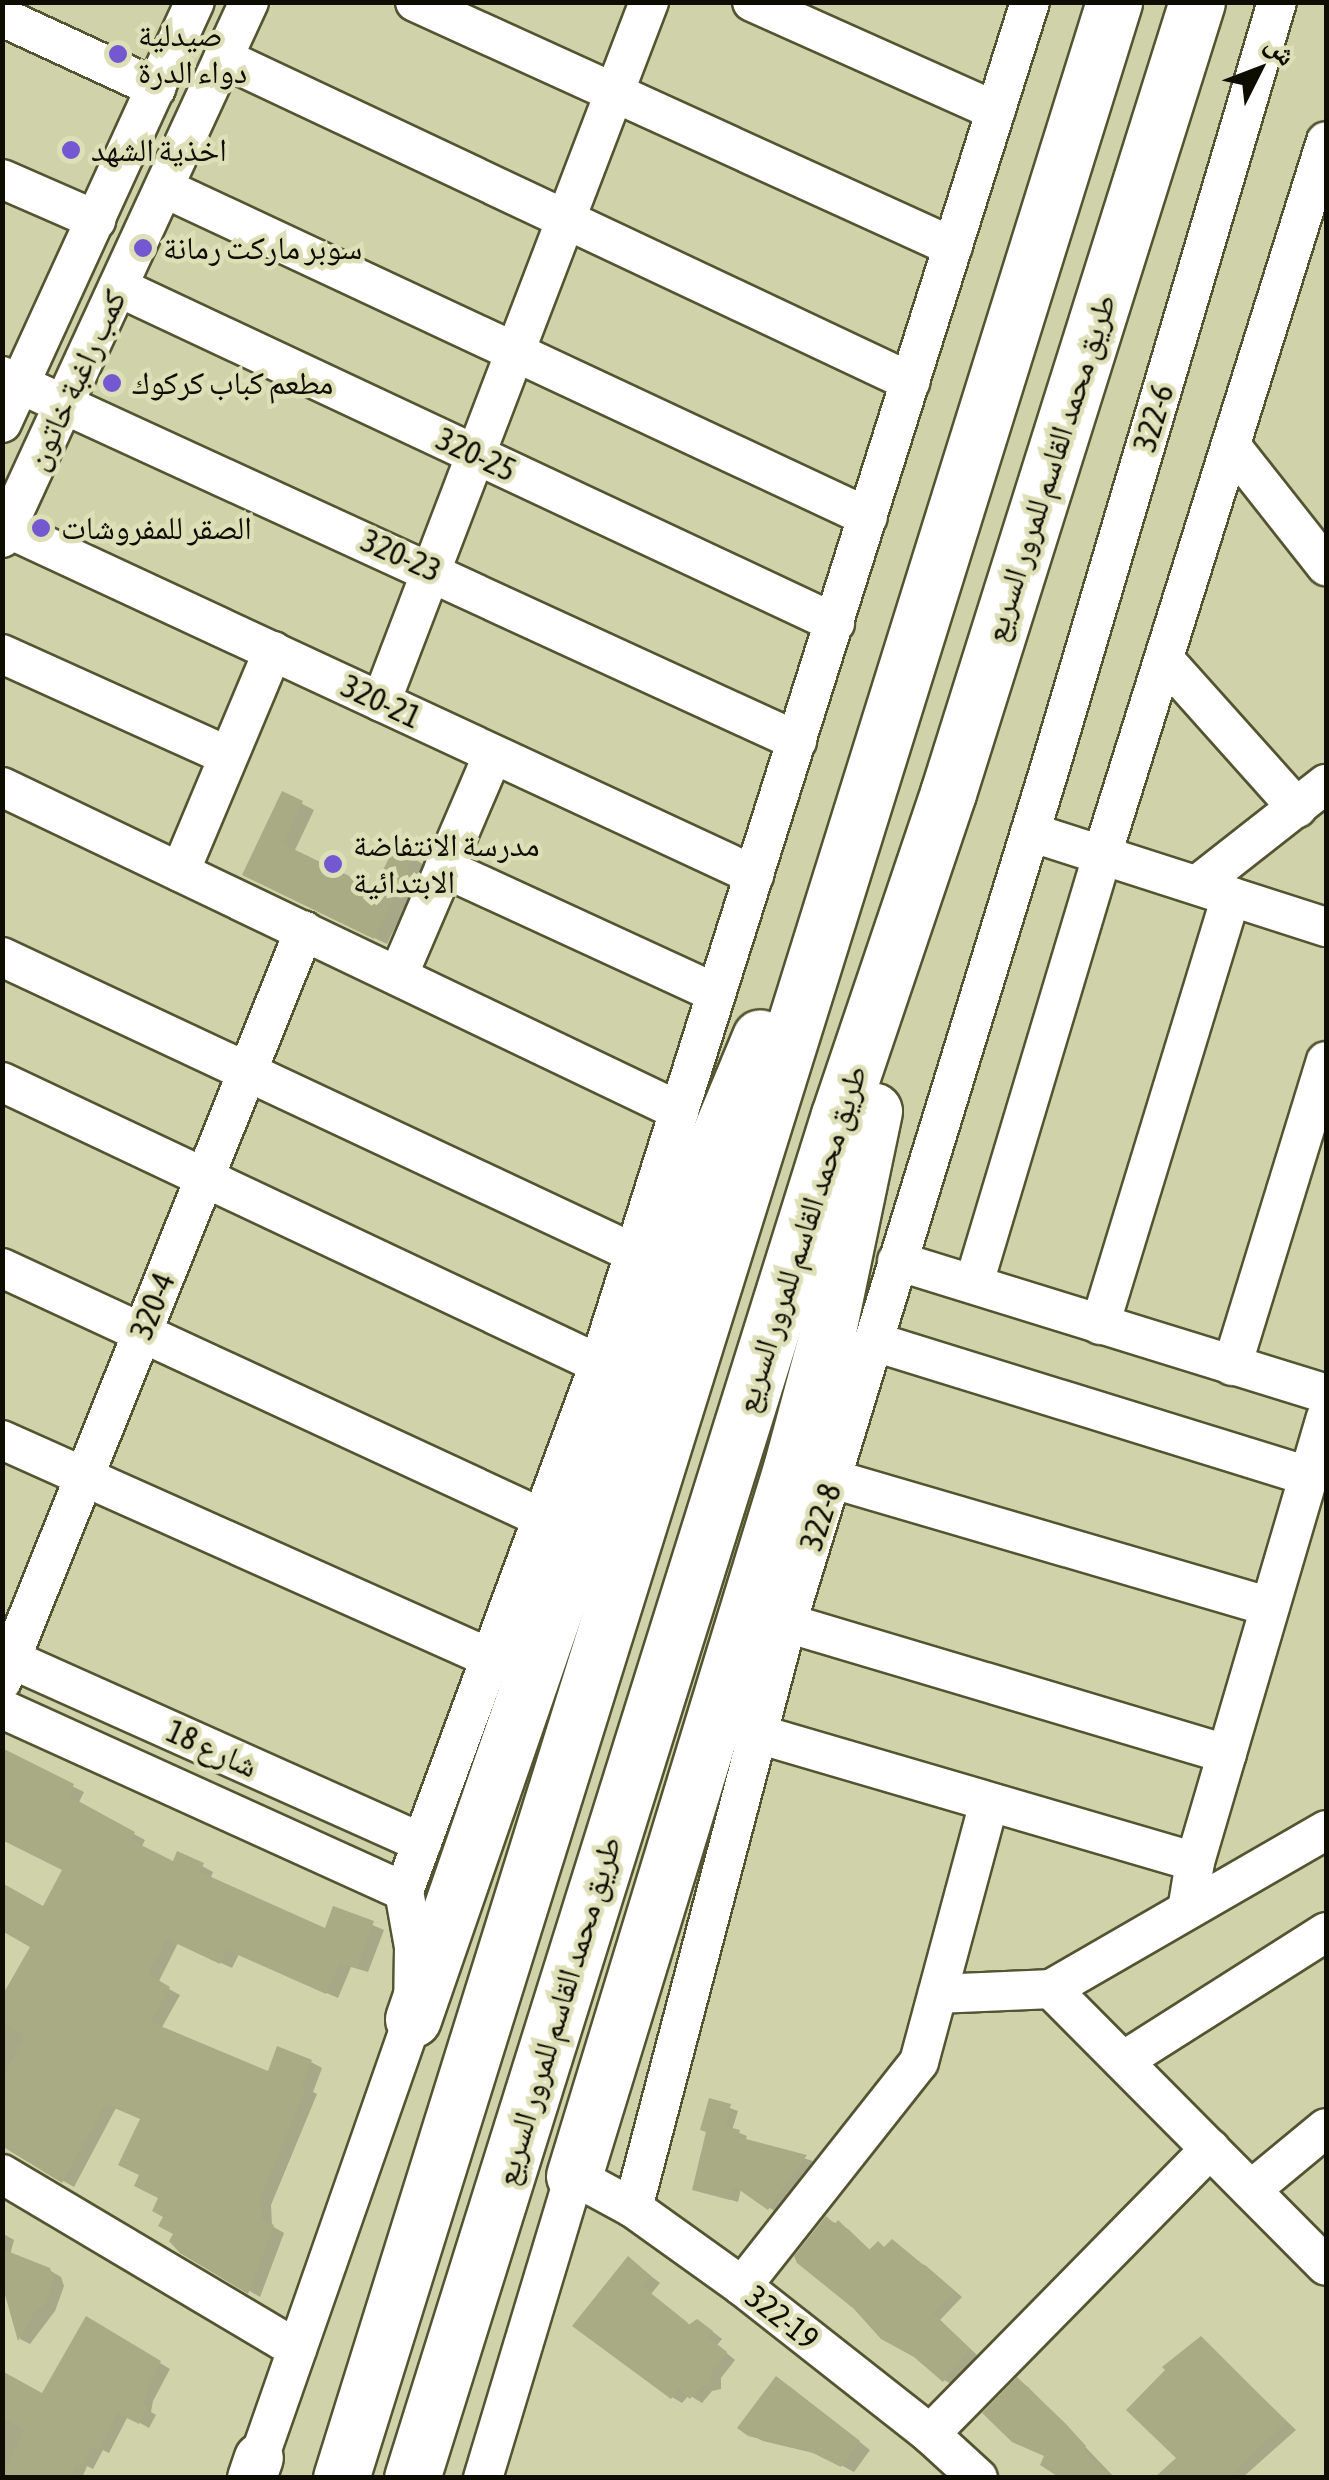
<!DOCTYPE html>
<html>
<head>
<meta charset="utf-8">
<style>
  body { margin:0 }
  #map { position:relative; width:1329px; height:2480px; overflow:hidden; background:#d0d2aa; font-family:"Asap Condensed","Noto Naskh Arabic",sans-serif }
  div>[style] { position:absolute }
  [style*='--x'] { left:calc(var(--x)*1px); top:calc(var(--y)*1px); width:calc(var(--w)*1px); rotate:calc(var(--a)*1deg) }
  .shadow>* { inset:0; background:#0003 }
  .building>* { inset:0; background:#a9ab84 }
  .roads { filter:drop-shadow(2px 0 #535431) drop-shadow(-2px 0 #535431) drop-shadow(0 2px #535431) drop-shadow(0 -2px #535431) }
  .minor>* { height:38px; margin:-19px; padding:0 19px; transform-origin:19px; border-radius:19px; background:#fff }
  .major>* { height:48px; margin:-24px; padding:0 24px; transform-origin:24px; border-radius:24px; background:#fff }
  .highway>* { height:55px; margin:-27.5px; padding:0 27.5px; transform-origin:27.5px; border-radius:27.5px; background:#fff }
  .dots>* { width:28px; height:28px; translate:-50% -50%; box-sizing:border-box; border:5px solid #dddfb7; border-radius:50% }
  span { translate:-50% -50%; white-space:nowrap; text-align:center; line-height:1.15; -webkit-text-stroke:9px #dddfb7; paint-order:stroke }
  .poi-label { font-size:32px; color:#0d0d02 }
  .left { translate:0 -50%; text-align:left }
  .street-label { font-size:32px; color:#0d0d02 }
  .frame { position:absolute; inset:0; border:5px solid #0d0d02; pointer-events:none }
  .north { position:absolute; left:1209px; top:20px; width:100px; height:100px; -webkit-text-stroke:8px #dddfb7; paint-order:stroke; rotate:48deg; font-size:28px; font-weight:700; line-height:40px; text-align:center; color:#0d0d02 }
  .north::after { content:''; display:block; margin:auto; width:35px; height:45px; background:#0d0d02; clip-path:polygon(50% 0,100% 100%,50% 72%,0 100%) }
</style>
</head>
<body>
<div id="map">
  <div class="shadow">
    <i style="clip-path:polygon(283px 794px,314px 810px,294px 852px,376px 892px,396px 850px,425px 865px,387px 944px,257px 881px)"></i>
    <i style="clip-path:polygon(2px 1751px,84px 1792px,78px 1804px,145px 1840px,141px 1848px,174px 1864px,202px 1866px,213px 1872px,210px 1880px,326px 1932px,335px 1909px,384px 1930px,368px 1972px,351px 1967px,338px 1998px,239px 1954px,232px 1968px,178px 1943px,158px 1983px,180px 1995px,161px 2029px,269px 2074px,311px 2062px,322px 2068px,313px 2092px,317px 2094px,271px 2205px,272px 2226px,284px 2233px,260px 2297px,182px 2251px,161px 2198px,142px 2175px,142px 2119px,116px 2108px,74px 2187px,10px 2151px,3px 2142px,2px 2001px,34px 1946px,44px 1909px,66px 1869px)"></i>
    <i style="clip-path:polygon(711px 2101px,738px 2111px,732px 2130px,747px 2136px,745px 2141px,813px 2161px,776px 2212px,741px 2189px,738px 2202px,695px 2189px,709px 2133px)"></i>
    <i style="clip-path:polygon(827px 2219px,848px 2229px,872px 2252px,925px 2265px,962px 2297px,940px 2320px,977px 2355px,953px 2385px,944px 2380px)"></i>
    <i style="clip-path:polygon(2px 2233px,14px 2240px,10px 2255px,49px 2270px,61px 2277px,64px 2286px,55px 2311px,30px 2344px,20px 2339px,2px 2275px)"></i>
    <i style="clip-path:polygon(629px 2259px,660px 2283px,651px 2294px,691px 2326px,708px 2328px,722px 2339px,717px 2345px,735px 2360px,721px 2378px,721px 2389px,712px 2391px,702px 2403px,689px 2395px,682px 2403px,672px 2397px)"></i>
    <i style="clip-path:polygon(87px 2320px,170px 2369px,153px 2401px,151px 2412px,156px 2415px,149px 2428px,128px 2416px,109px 2453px,103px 2450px,93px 2469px,87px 2466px,82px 2478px,2px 2478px,2px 2374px,43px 2397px)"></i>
    <i style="clip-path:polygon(1201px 2339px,1296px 2430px,1242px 2478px,1157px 2478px,1180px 2458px)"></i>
    <i style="clip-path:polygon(1018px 2380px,1028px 2387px,1115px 2478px,1065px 2478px,1047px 2456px)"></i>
    <i style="clip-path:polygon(789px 2386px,870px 2450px,854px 2472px,822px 2455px,763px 2441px,749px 2434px)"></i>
  </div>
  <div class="building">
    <i style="clip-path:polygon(282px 791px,303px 801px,283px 844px,374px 888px,395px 846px,414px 856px,374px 939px,242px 875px)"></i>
    <i style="clip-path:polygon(2px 1748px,74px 1784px,69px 1796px,135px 1832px,131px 1840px,173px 1861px,177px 1851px,204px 1863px,200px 1872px,325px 1928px,333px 1906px,374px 1921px,357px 1968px,340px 1963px,326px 1994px,227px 1950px,220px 1964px,167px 1939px,148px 1974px,170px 1987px,151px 2022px,268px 2071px,277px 2046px,312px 2060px,302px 2084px,307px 2086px,260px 2198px,262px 2220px,274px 2225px,248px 2294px,180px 2253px,169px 2241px,173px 2234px,158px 2226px,163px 2217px,152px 2211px,158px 2198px,134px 2186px,139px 2175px,118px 2165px,140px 2119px,105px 2104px,62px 2183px,2px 2146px,2px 2079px,25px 2036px,2px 2023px,2px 1996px,30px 1947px,2px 1931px,2px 1883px,43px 1906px,62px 1870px,2px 1840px)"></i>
    <i style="clip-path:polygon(709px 2098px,731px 2104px,725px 2126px,740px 2130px,738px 2137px,807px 2155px,768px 2210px,734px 2186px,730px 2200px,692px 2190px,706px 2132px,700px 2130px)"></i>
    <i style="clip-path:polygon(826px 2216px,835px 2224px,838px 2220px,869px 2250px,878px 2241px,884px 2247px,892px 2239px,955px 2291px,933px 2313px,970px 2349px,943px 2382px,914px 2357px,881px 2339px,854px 2309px,797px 2263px,794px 2256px)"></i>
    <i style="clip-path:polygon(2px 2249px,50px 2268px,54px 2279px,45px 2305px,36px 2310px,18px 2341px,2px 2284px)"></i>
    <i style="clip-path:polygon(628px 2256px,651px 2276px,642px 2286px,688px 2323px,684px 2328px,697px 2319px,713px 2331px,708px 2337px,727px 2352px,711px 2372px,711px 2384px,701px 2386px,690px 2399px,678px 2389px,671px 2399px,572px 2326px)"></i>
    <i style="clip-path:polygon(86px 2316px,161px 2361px,145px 2393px,148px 2395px,142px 2404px,148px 2407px,139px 2424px,117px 2413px,99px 2450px,92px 2446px,83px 2465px,77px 2463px,70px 2478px,2px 2478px,24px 2430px,2px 2418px,2px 2371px,42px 2393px)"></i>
    <i style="clip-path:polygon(1201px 2336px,1287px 2422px,1228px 2478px,1154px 2478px,1176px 2458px,1126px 2410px,1165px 2370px,1162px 2367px)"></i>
    <i style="clip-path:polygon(776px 2376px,860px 2441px,841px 2467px,807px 2450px,748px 2436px,737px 2428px)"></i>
    <i style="clip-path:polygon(1017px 2377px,1065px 2423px,1086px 2446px,1083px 2450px,1111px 2478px,1060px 2478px,1040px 2465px,1044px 2456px,1012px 2442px,982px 2413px)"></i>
  </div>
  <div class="roads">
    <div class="minor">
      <i style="--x:415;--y:2;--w:591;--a:24.48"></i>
      <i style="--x:752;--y:2;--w:267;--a:24.1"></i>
      <i style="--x:2;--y:17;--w:170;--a:24.8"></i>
      <i style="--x:223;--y:58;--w:760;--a:25.22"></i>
      <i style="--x:2;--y:179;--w:103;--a:23.6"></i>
      <i style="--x:164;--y:188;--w:777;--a:25.05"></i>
      <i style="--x:118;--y:287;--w:792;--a:25.11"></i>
      <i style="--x:2;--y:376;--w:875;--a:24.66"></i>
      <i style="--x:2;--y:423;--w:463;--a:-65.4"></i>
      <i style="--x:1232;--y:447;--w:152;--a:51.7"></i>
      <i style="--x:7;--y:528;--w:824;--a:24.92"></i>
      <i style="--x:2;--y:538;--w:590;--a:-65.26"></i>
      <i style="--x:2;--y:654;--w:248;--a:24.3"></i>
      <i style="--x:1164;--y:659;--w:200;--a:48.2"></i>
      <i style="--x:381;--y:702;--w:750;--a:-69.05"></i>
      <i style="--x:2;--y:787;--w:751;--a:25.57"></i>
      <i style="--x:1030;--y:832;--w:311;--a:17.8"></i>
      <i style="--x:444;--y:868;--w:299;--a:24.7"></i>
      <i style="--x:180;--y:872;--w:240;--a:-67.2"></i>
      <i style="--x:1197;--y:885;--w:164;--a:-38.1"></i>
      <i style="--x:2;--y:957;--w:698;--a:25.1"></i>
      <i style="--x:398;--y:976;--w:241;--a:-66.8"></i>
      <i style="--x:2;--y:1082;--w:660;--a:25.28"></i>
      <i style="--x:897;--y:1261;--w:449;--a:17.2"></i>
      <i style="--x:2;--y:1268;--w:595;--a:24.84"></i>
      <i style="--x:974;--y:1283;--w:447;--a:-73.3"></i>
      <i style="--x:1102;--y:855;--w:748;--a:-72.58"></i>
      <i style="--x:1100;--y:1325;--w:448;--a:-73"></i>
      <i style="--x:875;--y:1342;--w:454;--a:17.2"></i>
      <i style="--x:1232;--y:1366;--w:319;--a:-72.9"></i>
      <i style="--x:2;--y:1440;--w:534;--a:24.07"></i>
      <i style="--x:833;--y:1479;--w:455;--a:16.3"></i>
      <i style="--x:787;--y:1623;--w:459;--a:16.6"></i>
      <i style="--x:2;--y:1655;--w:460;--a:24.1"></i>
      <i style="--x:2;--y:1681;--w:809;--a:-68.07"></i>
      <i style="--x:2;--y:1709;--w:441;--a:24.4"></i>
      <i style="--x:758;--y:1734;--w:455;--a:16.3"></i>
      <i style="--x:1187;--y:1910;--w:49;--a:-80.5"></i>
      <i style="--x:1195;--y:1862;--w:463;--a:-73.6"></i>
      <i style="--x:1051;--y:1989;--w:390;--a:45.2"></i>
      <i style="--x:938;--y:1994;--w:113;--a:-2.5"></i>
      <i style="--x:1051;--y:1989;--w:318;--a:-30"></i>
      <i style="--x:1123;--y:2061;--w:241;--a:-32.4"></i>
      <i style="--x:2;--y:2174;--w:343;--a:30.7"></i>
      <i style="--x:1251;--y:2190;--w:97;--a:-39.6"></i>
      <i style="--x:633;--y:2208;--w:605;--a:-75.25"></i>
      <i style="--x:787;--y:1623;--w:891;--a:-72.91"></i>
      <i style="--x:1049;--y:771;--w:802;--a:-73.49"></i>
      <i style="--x:742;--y:2286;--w:285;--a:-51.7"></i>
      <i style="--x:919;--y:2062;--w:269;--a:-74.9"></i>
      <i style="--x:930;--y:2434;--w:400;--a:-45.5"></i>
      <i style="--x:258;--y:2478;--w:20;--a:-87"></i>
      <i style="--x:259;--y:2458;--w:465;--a:-70.7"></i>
      <i style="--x:413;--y:2019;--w:72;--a:-89.2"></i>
      <i style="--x:414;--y:1947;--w:57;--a:-100.1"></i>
      <i style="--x:404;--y:1891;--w:562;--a:-69.69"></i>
      <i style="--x:599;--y:1364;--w:1429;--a:-72.44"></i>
      <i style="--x:483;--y:2478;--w:315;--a:-73.2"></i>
      <i style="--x:574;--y:2176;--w:67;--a:28.5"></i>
      <i style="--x:633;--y:2208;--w:134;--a:35.6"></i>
      <i style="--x:742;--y:2286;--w:239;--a:38.2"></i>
      <i style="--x:930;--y:2434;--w:65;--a:42.5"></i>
    </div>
    <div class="major">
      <i style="--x:252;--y:2478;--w:21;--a:-71"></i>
    </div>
    <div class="highway">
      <i style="--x:413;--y:2019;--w:932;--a:-70.9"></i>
      <i style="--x:718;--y:1138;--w:109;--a:-67.4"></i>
      <i style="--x:574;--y:2176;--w:741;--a:-72.96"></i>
      <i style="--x:791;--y:1468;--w:142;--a:-74.9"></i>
      <i style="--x:828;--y:1331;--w:225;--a:-78.2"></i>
      <i style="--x:341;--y:2478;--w:2594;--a:-72.66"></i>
      <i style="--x:412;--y:2478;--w:1428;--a:-72.61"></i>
      <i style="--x:839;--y:1115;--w:340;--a:-71.3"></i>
      <i style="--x:948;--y:793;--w:829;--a:-72.53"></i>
    </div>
  </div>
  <div class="dots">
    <i style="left:118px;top:54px;background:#7358d2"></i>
    <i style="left:71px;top:150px;background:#7358d2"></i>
    <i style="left:143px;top:248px;background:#7358d2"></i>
    <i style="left:112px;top:383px;background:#7358d2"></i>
    <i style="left:41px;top:528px;background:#7358d2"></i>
    <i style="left:333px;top:864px;background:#7358d2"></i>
  </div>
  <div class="poi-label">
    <span class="left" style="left:138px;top:54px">صيدلية<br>دواء الدرة</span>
    <span class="left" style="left:91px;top:150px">اخذية الشهد</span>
    <span class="left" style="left:163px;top:248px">سوبر ماركت رمانة</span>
    <span class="left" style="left:132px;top:383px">مطعم كباب كركوك</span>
    <span class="left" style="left:61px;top:528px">الصقر للمفروشات</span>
    <span class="left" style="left:353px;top:864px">مدرسة الانتفاضة<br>الابتدائية</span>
  </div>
  <div class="street-label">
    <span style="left:76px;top:380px;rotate:-65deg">كمب راغبة خاتون</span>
    <span style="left:1154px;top:418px;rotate:-73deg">322-6</span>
    <span style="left:476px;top:455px;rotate:25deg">320-25</span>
    <span style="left:1050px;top:468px;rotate:-72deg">طريق محمد القاسم للمرور السريع</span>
    <span style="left:401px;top:556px;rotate:24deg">320-23</span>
    <span style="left:381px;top:702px;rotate:25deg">320-21</span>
    <span style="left:801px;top:1239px;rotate:-72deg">طريق محمد القاسم للمرور السريع</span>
    <span style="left:153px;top:1306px;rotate:-68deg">320-4</span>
    <span style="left:821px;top:1517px;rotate:-72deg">322-8</span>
    <span style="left:212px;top:1749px;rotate:24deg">شارع 18</span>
    <span style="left:558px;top:2011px;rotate:-73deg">طريق محمد القاسم للمرور السريع</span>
    <span style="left:782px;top:2318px;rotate:38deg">322-19</span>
  </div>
  <div class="frame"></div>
  <div class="north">ش</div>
</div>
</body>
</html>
